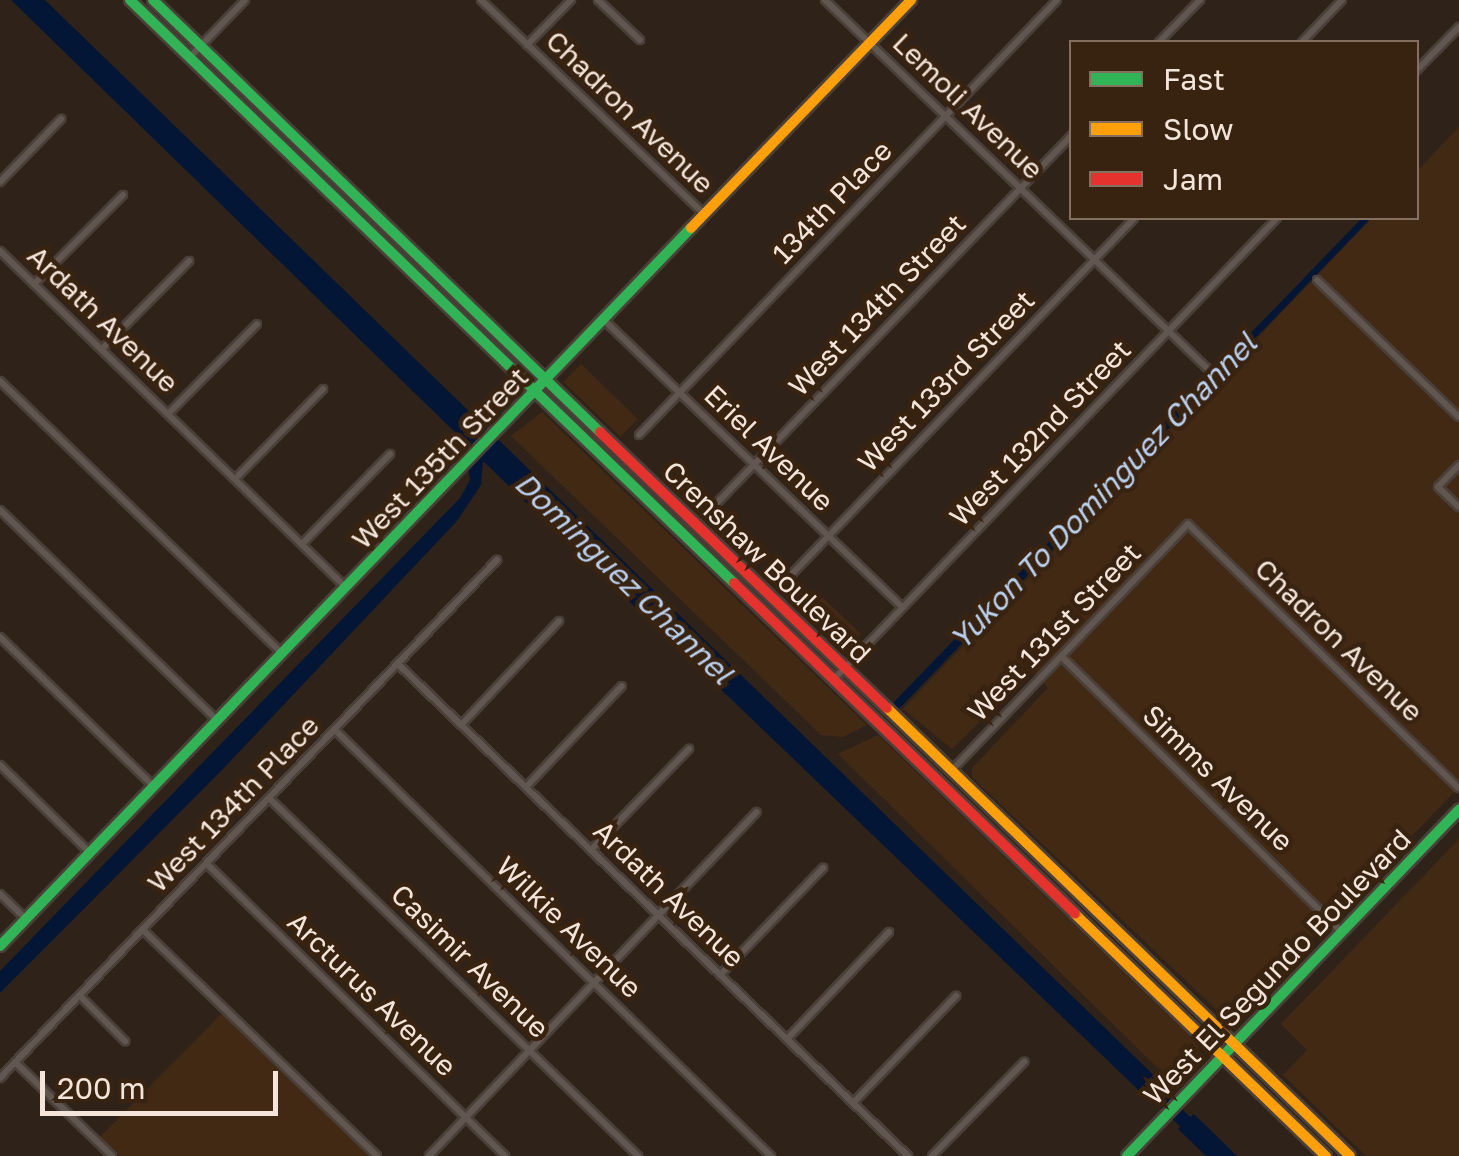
<!DOCTYPE html>
<html>
<head>
<meta charset="utf-8">
<style>
  body { margin:0 }
  #map { position:relative; width:1459px; height:1156px; overflow:hidden; background:#2f2319; font-family:"Golos Text",sans-serif }
  div>[style] { position:absolute }
  [style*='--x'] { left:calc(var(--x)*1px); top:calc(var(--y)*1px); width:calc(var(--w)*1px); rotate:calc(var(--a)*1deg) }
  .built>* { inset:0; background:#422914; transform-origin:0 0 }
  .water>* { inset:0; background:#041636 }
  .river>* { height:14px; margin:-7px; padding:0 7px; transform-origin:7px; border-radius:7px; background:#041636 }
  .roads { filter:drop-shadow(2px 0 #4a4039) drop-shadow(-2px 0 #4a4039) drop-shadow(0 2px #4a4039) drop-shadow(0 -2px #4a4039) }
  .street>* { height:6px; margin:-3px; padding:0 3px; transform-origin:3px; border-radius:3px; background:#625750 }
  .fast>* { height:10px; margin:-5px; padding:0 5px; transform-origin:5px; border-radius:5px; background:#30b455 }
  .slow>* { height:10px; margin:-5px; padding:0 5px; transform-origin:5px; border-radius:5px; background:#ff9f0a }
  .jam>* { height:10px; margin:-5px; padding:0 5px; transform-origin:5px; border-radius:5px; background:#e5322d }
  span { translate:-50% -50%; white-space:nowrap; text-align:center; line-height:1.15; -webkit-text-stroke:9px #382210; paint-order:stroke }
  .street-label { font-size:28px; color:#f4e5da }
  .water-label { font-size:30px; color:#b8d0ef; font-style:italic }
  .legend { position:absolute; left:1069px; top:40px; width:350px; height:180px; box-sizing:border-box; background:#382210; border:2px solid #837061; margin:0; padding:12px 18px; list-style:none; font-size:30px; color:#f4e5da }
  .legend li { display:flex; align-items:center; gap:20px; height:50px }
  .legend b { width:50px; border:2px solid #837061 }
  .scale { position:absolute; left:40px; top:1071px; width:238px; height:45px; box-sizing:border-box; border:5px solid #f4e5da; border-top:0; padding-left:12px; font-size:30px; line-height:35px; white-space:nowrap; color:#f4e5da; -webkit-text-stroke:8px #382210; paint-order:stroke }
</style>
</head>
<body>
<div id="map">
  <div class="built">
    <i style="clip-path:polygon(1459px 127px,1459px 787px,1235px 1019px,1225px 1018px,972px 777px,972px 768px,1048px 688px,1032px 670px,952px 749px,903px 709px,1372px 218px,1416px 218px,1417px 171px)"></i>
    <i style="left:581px;top:364px;width:79px;height:25px;rotate:44deg"></i>
    <i style="clip-path:polygon(542px 412px,867px 725px,843px 737px,821px 735px,511px 436px)"></i>
    <i style="clip-path:polygon(819px 594px,861px 634px,847px 648px,802px 611px)"></i>
    <i style="clip-path:polygon(878px 735px,1199px 1045px,1199px 1057px,1173px 1083px,838px 754px)"></i>
    <i style="clip-path:polygon(1459px 839px,1459px 1156px,1366px 1156px,1283px 1075px,1307px 1050px,1281px 1024px)"></i>
    <i style="clip-path:polygon(225px 1010px,377px 1156px,112px 1156px,96px 1141px)"></i>
  </div>
  <div class="water">
    <i style="clip-path:polygon(11px 0,45px 0,1169px 1090px,1154px 1105px,483px 461px,481px 485px,457px 521px,224px 768px,0 993px,0 971px,460px 498px,470px 480px,464px 441px)"></i>
    <i style="clip-path:polygon(1362px 218px,1371px 218px,899px 709px,893px 703px)"></i>
    <i style="clip-path:polygon(1194px 1114px,1237px 1156px,1206px 1156px,1178px 1129px)"></i>
  </div>
  <div class="river">
    <i style="--x:1149;--y:1087;--w:100;--a:43.8"></i>
  </div>
  <div class="roads">
    <div class="street">
      <i style="--x:481;--y:0;--w:309;--a:43.8"></i>
      <i style="--x:598;--y:0;--w:58;--a:43.6"></i>
      <i style="--x:825;--y:0;--w:533;--a:43.94"></i>
      <i style="--x:1159;--y:42;--w:59;--a:-45.7"></i>
      <i style="--x:1302;--y:42;--w:58;--a:-46.4"></i>
      <i style="--x:527;--y:45;--w:63;--a:-45.6"></i>
      <i style="--x:190;--y:57;--w:79;--a:-46"></i>
      <i style="--x:1416;--y:71;--w:62;--a:-45.7"></i>
      <i style="--x:0;--y:182;--w:88;--a:-45.9"></i>
      <i style="--x:0;--y:251;--w:481;--a:44.2"></i>
      <i style="--x:1317;--y:280;--w:197;--a:44"></i>
      <i style="--x:34;--y:284;--w:126;--a:-45"></i>
      <i style="--x:604;--y:320;--w:414;--a:43.9"></i>
      <i style="--x:102;--y:349;--w:124;--a:-45.3"></i>
      <i style="--x:0;--y:381;--w:392;--a:44"></i>
      <i style="--x:169;--y:413;--w:125;--a:-45.3"></i>
      <i style="--x:639;--y:435;--w:603;--a:-46.14"></i>
      <i style="--x:1459;--y:465;--w:30;--a:134"></i>
      <i style="--x:1438;--y:487;--w:29;--a:44"></i>
      <i style="--x:235;--y:479;--w:126;--a:-45.6"></i>
      <i style="--x:714;--y:506;--w:516;--a:-46.02"></i>
      <i style="--x:0;--y:510;--w:302;--a:44.1"></i>
      <i style="--x:302;--y:544;--w:126;--a:-45.6"></i>
      <i style="--x:790;--y:576;--w:496;--a:-46.1"></i>
      <i style="--x:0;--y:637;--w:214;--a:44.2"></i>
      <i style="--x:1062;--y:657;--w:392;--a:44.5"></i>
      <i style="--x:398;--y:664;--w:709;--a:43.97"></i>
      <i style="--x:834;--y:679;--w:639;--a:-46.14"></i>
      <i style="--x:461;--y:725;--w:143;--a:-46.7"></i>
      <i style="--x:335;--y:730;--w:610;--a:44.34"></i>
      <i style="--x:0;--y:765;--w:124;--a:44.3"></i>
      <i style="--x:952;--y:770;--w:341;--a:-46.2"></i>
      <i style="--x:1188;--y:524;--w:378;--a:44.3"></i>
      <i style="--x:526;--y:787;--w:139;--a:-46.5"></i>
      <i style="--x:270;--y:799;--w:513;--a:44.13"></i>
      <i style="--x:591;--y:850;--w:141;--a:-45.9"></i>
      <i style="--x:208;--y:865;--w:416;--a:44.4"></i>
      <i style="--x:0;--y:894;--w:35;--a:44"></i>
      <i style="--x:143;--y:930;--w:325;--a:44"></i>
      <i style="--x:720;--y:975;--w:149;--a:-46.1"></i>
      <i style="--x:80;--y:996;--w:64;--a:45"></i>
      <i style="--x:787;--y:1039;--w:148;--a:-46.4"></i>
      <i style="--x:15;--y:1062;--w:135;--a:44.1"></i>
      <i style="--x:0;--y:1078;--w:718;--a:-46.19"></i>
      <i style="--x:853;--y:1103;--w:149;--a:-46.1"></i>
      <i style="--x:429;--y:1156;--w:475;--a:-46.4"></i>
      <i style="--x:932;--y:1156;--w:132;--a:-45.6"></i>
    </div>
    <div class="fast">
      <i style="--x:130;--y:0;--w:839;--a:43.99"></i>
      <i style="--x:153;--y:0;--w:622;--a:44.02"></i>
      <i style="--x:0;--y:946;--w:996;--a:-46.1"></i>
      <i style="--x:1127;--y:1156;--w:480;--a:-46.2"></i>
    </div>
    <div class="slow">
      <i style="--x:691;--y:228;--w:317;--a:-46"></i>
      <i style="--x:887;--y:708;--w:644;--a:44.06"></i>
      <i style="--x:1075;--y:914;--w:349;--a:44"></i>
    </div>
    <div class="jam">
      <i style="--x:600;--y:432;--w:398;--a:43.9"></i>
      <i style="--x:734;--y:583;--w:475;--a:44.1"></i>
    </div>
  </div>
  <div class="street-label">
    <span style="left:968px;top:106px;rotate:44deg">Lemoli Avenue</span>
    <span style="left:630px;top:112px;rotate:44deg">Chadron Avenue</span>
    <span style="left:832px;top:202px;rotate:-46deg">134th Place</span>
    <span style="left:877px;top:305px;rotate:-46deg">West 134th Street</span>
    <span style="left:103px;top:319px;rotate:44deg">Ardath Avenue</span>
    <span style="left:946px;top:381px;rotate:-46deg">West 133rd Street</span>
    <span style="left:1040px;top:433px;rotate:-46deg">West 132nd Street</span>
    <span style="left:769px;top:448px;rotate:44deg">Eriel Avenue</span>
    <span style="left:440px;top:458px;rotate:-46deg">West 135th Street</span>
    <span style="left:767px;top:562px;rotate:44deg">Crenshaw Boulevard</span>
    <span style="left:1054px;top:632px;rotate:-46deg">West 131st Street</span>
    <span style="left:1339px;top:640px;rotate:44deg">Chadron Avenue</span>
    <span style="left:1218px;top:778px;rotate:44deg">Simms Avenue</span>
    <span style="left:233px;top:804px;rotate:-46deg">West 134th Place</span>
    <span style="left:669px;top:894px;rotate:44deg">Ardath Avenue</span>
    <span style="left:569px;top:927px;rotate:44deg">Wilkie Avenue</span>
    <span style="left:470px;top:961px;rotate:44deg">Casimir Avenue</span>
    <span style="left:1277px;top:967px;rotate:-46deg">West El Segundo Boulevard</span>
    <span style="left:372px;top:994px;rotate:44deg">Arcturus Avenue</span>
  </div>
  <div class="water-label">
    <span style="left:1103px;top:491px;rotate:-46deg">Yukon To Dominguez Channel</span>
    <span style="left:624px;top:578px;rotate:44deg">Dominguez Channel</span>
  </div>
  <ul class="legend">
  <li><b style="height:12px;background:#30b455"></b>Fast</li>
  <li><b style="height:12px;background:#ff9f0a"></b>Slow</li>
  <li><b style="height:12px;background:#e5322d"></b>Jam</li>
  </ul>
  <div class="scale">200 m</div>
</div>
</body>
</html>
